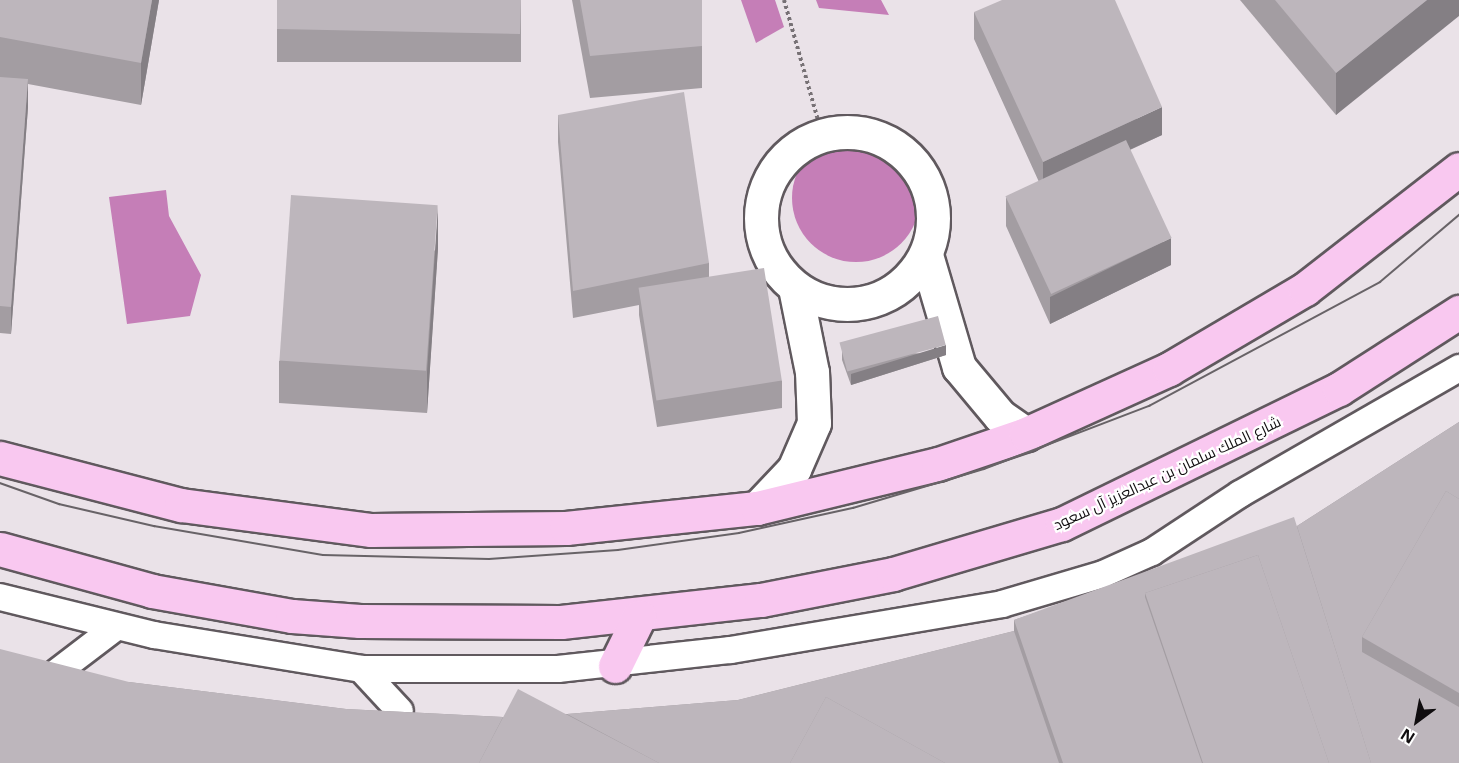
<!DOCTYPE html>
<html>
<head>
<meta charset="utf-8">
<style>
  body { margin:0 }
  #map { position:relative; width:1459px; height:763px; overflow:hidden; background:#eae2e8; font-family:"Open Sans",Cairo,sans-serif }
  div>[style] { position:absolute }
  [style*='--x'] { left:calc(var(--x)*1px); top:calc(var(--y)*1px); width:calc(var(--w)*1px); rotate:calc(var(--a)*1deg) }
  .water>* { inset:0; background:#c57eb7 }
  .round { border-radius:50% }
  .path>* { height:4px; margin-top:-2px; transform-origin:0; background:repeating-linear-gradient(90deg,#777175 0 3px,transparent 0 6px) }
  .roads { filter:drop-shadow(2px 0 #60595e) drop-shadow(-2px 0 #60595e) drop-shadow(0 2px #60595e) drop-shadow(0 -2px #60595e) }
  .service>* { height:26px; margin:-13px; padding:0 13px; transform-origin:13px; border-radius:13px; background:#fff }
  .minor>* { height:33px; margin:-16.5px; padding:0 16.5px; transform-origin:16.5px; border-radius:16.5px; background:#fff }
  .minor>.ring { margin:-16.5px; padding:0; box-sizing:content-box; background:none; border:33px solid #fff; border-radius:50% }
  .primary>* { height:33px; margin:-16.5px; padding:0 16.5px; transform-origin:16.5px; border-radius:16.5px; background:#f9c8f0 }
  .tram>* { height:1.5px; margin:-0.75px; padding:0 0.75px; transform-origin:0.75px; border-radius:0.75px; background:#686367 }
  .wall>* { inset:0; background:#a39da2; transform-origin:0 0 }
  .shaded-wall>* { inset:0; background:#847f84 }
  .building>* { inset:0; background:#bdb6bc; transform-origin:0 0 }
  span { translate:-50% -50%; white-space:nowrap; text-align:center; line-height:1.15; -webkit-text-stroke:4.5px #fff; paint-order:stroke }
  .street-label { font-size:15px; color:#100d0f }
  .north { position:absolute; left:1387px; top:691px; width:60px; height:60px; -webkit-text-stroke:4px #fff; paint-order:stroke; rotate:212deg; font-size:16px; font-weight:700; line-height:24px; text-align:center; color:#100d0f }
  .north::after { content:''; display:block; margin:auto; width:21px; height:27px; background:#100d0f; clip-path:polygon(50% 0,100% 100%,50% 72%,0 100%) }
</style>
</head>
<body>
<div id="map">
  <div class="water">
    <i style="clip-path:polygon(741px 0,775px 0,784px 27px,756px 43px)"></i>
    <i style="clip-path:polygon(816px 0,881px 0,889px 15px,819px 8px)"></i>
    <i class="round" style="left:792px;top:134px;width:128px;height:128px"></i>
    <i style="clip-path:polygon(166px 190px,169px 216px,201px 275px,190px 316px,127px 324px,109px 197px)"></i>
  </div>
  <div class="path">
    <i style="--x:784;--y:0;--w:139;--a:74.2"></i>
  </div>
  <div class="roads">
    <div class="service">
      <i style="--x:0;--y:597;--w:159;--a:13.9"></i>
      <i style="--x:154;--y:635;--w:210;--a:9.3"></i>
      <i style="--x:361;--y:669;--w:197;--a:0"></i>
      <i style="--x:558;--y:669;--w:174;--a:-6.3"></i>
      <i style="--x:731;--y:650;--w:275;--a:-9.6"></i>
      <i style="--x:1002;--y:604;--w:105;--a:-16.5"></i>
      <i style="--x:1103;--y:574;--w:54;--a:-24.2"></i>
      <i style="--x:1152;--y:552;--w:105;--a:-33.4"></i>
      <i style="--x:1240;--y:494;--w:253;--a:-29.9"></i>
      <i style="--x:361;--y:669;--w:57;--a:47.1"></i>
      <i style="--x:57;--y:672;--w:74;--a:-37.3"></i>
    </div>
    <div class="minor">
      <i class="ring" style="left:761px;top:132px;width:139px;height:139px"></i>
      <i style="--x:926;--y:255;--w:117;--a:73.6"></i>
      <i style="--x:959;--y:367;--w:64;--a:50.1"></i>
      <i style="--x:1000;--y:416;--w:32;--a:35"></i>
      <i style="--x:757;--y:508;--w:54;--a:-46.5"></i>
      <i style="--x:794;--y:469;--w:50;--a:-66.5"></i>
      <i style="--x:814;--y:423;--w:51;--a:-92.2"></i>
      <i style="--x:812;--y:372;--w:86;--a:-101.4"></i>
    </div>
    <div class="primary">
      <i style="--x:0;--y:458;--w:187;--a:14.6"></i>
      <i style="--x:181;--y:505;--w:192;--a:7.5"></i>
      <i style="--x:371;--y:530;--w:195;--a:-0.6"></i>
      <i style="--x:566;--y:528;--w:192;--a:-6"></i>
      <i style="--x:757;--y:508;--w:186;--a:-13.7"></i>
      <i style="--x:938;--y:464;--w:93;--a:-18.8"></i>
      <i style="--x:1026;--y:434;--w:157;--a:-24.4"></i>
      <i style="--x:1169;--y:369;--w:158;--a:-30.5"></i>
      <i style="--x:1305;--y:289;--w:195;--a:-37.9"></i>
      <i style="--x:0;--y:549;--w:158;--a:15.4"></i>
      <i style="--x:152;--y:591;--w:142;--a:10.1"></i>
      <i style="--x:292;--y:616;--w:68;--a:4.2"></i>
      <i style="--x:360;--y:621;--w:201;--a:0.3"></i>
      <i style="--x:561;--y:622;--w:201;--a:-6.3"></i>
      <i style="--x:761;--y:600;--w:135;--a:-11.1"></i>
      <i style="--x:893;--y:574;--w:176;--a:-16.5"></i>
      <i style="--x:1062;--y:524;--w:308;--a:-26"></i>
      <i style="--x:1339;--y:389;--w:143;--a:-32.7"></i>
      <i style="--x:615;--y:666;--w:55;--a:-63.9"></i>
    </div>
  </div>
  <div class="tram">
    <i style="--x:0;--y:483;--w:63;--a:19.6"></i>
    <i style="--x:59;--y:504;--w:98;--a:13"></i>
    <i style="--x:154;--y:526;--w:171;--a:9.7"></i>
    <i style="--x:323;--y:555;--w:166;--a:1.4"></i>
    <i style="--x:489;--y:559;--w:129;--a:-4"></i>
    <i style="--x:618;--y:550;--w:122;--a:-8"></i>
    <i style="--x:739;--y:533;--w:117;--a:-12.4"></i>
    <i style="--x:853;--y:508;--w:137;--a:-16.6"></i>
    <i style="--x:984;--y:469;--w:177;--a:-20.9"></i>
    <i style="--x:1149;--y:406;--w:262;--a:-28.2"></i>
    <i style="--x:1380;--y:282;--w:104;--a:-40.3"></i>
  </div>
  <div class="wall">
    <i style="clip-path:polygon(0 0,159px 0,141px 105px,28px 84px,28px 107px,11px 334px,0 333px)"></i>
    <i style="left:277px;top:0;width:244px;height:62px"></i>
    <i style="clip-path:polygon(572px 0,702px 0,702px 88px,590px 98px)"></i>
    <i style="clip-path:polygon(1240px 0,1459px 0,1336px 115px)"></i>
    <i style="clip-path:polygon(974px 12px,1162px 135px,1130px 150px,1171px 265px,1050px 324px,1006px 226px,1006px 198px,1039px 182px,974px 39px)"></i>
    <i style="clip-path:polygon(558px 115px,709px 263px,709px 277px,782px 381px,782px 408px,657px 427px,639px 315px,639px 305px,573px 318px,558px 142px)"></i>
    <i style="clip-path:polygon(438px 248px,427px 413px,279px 403px,279px 361px)"></i>
    <i style="clip-path:polygon(842px 349px,946px 355px,851px 385px,842px 360px)"></i>
    <i style="clip-path:polygon(1459px 422px,1459px 763px,0 763px,129px 682px,346px 709px,503px 717px,567px 714px,738px 700px,1014px 631px,1014px 620px,1297px 526px)"></i>
  </div>
  <div class="shaded-wall">
    <i style="clip-path:polygon(152px 0,159px 0,141px 105px,141px 63px)"></i>
    <i style="clip-path:polygon(1427px 0,1459px 0,1459px 16px,1336px 115px,1336px 73px)"></i>
    <i style="clip-path:polygon(28px 79px,28px 107px,11px 334px,11px 307px)"></i>
    <i style="clip-path:polygon(1162px 107px,1162px 135px,1043px 189px,1043px 162px)"></i>
    <i style="clip-path:polygon(438px 206px,438px 248px,427px 413px,427px 372px)"></i>
    <i style="clip-path:polygon(1171px 238px,1171px 265px,1050px 324px,1050px 297px)"></i>
    <i style="clip-path:polygon(946px 345px,946px 355px,851px 385px,851px 374px)"></i>
  </div>
  <div class="building">
    <i style="clip-path:polygon(0 0,152px 0,141px 63px,0 37px)"></i>
    <i style="clip-path:polygon(277px 0,521px 0,520px 34px,277px 29px)"></i>
    <i style="clip-path:polygon(580px 0,702px 0,702px 46px,590px 56px)"></i>
    <i style="clip-path:polygon(1002px 0,1115px 0,1162px 107px,1043px 162px,974px 12px)"></i>
    <i style="clip-path:polygon(1275px 0,1427px 0,1336px 73px)"></i>
    <i style="clip-path:polygon(0 77px,28px 79px,11px 307px,0 306px)"></i>
    <i style="clip-path:polygon(684px 92px,709px 263px,573px 291px,558px 115px)"></i>
    <i style="left:1126px;top:140px;width:108px;height:133px;rotate:65deg"></i>
    <i style="left:291px;top:195px;width:147px;height:166px;rotate:4deg"></i>
    <i style="left:764px;top:268px;width:114px;height:127px;rotate:81deg"></i>
    <i style="left:938px;top:316px;width:30px;height:102px;rotate:75deg"></i>
    <i style="clip-path:polygon(1459px 422px,1459px 499px,1446px 491px,1362px 637px,1362px 652px,1459px 707px,1459px 763px,1371px 763px,1297px 526px)"></i>
    <i style="clip-path:polygon(1446px 491px,1459px 499px,1459px 693px,1362px 637px)"></i>
    <i style="clip-path:polygon(1294px 517px,1371px 763px,1329px 763px,1258px 555px,1145px 593px,1145px 597px,1202px 763px,1063px 763px,1014px 620px)"></i>
    <i style="clip-path:polygon(1258px 555px,1329px 763px,1203px 763px,1145px 593px)"></i>
    <i style="clip-path:polygon(1014px 631px,1059px 763px,945px 763px,826px 697px,790px 763px,659px 763px,567px 714px,738px 700px)"></i>
    <i style="clip-path:polygon(0 649px,129px 682px,346px 709px,503px 717px,479px 763px,0 763px)"></i>
    <i style="clip-path:polygon(518px 689px,659px 763px,479px 763px)"></i>
    <i style="clip-path:polygon(826px 697px,945px 763px,790px 763px)"></i>
  </div>
  <div class="street-label">
    <span style="left:1167px;top:473px;rotate:-25deg">شارع الملك سلمان بن عبدالعزيز آل سعود</span>
  </div>
  <div class="north">N</div>
</div>
</body>
</html>
